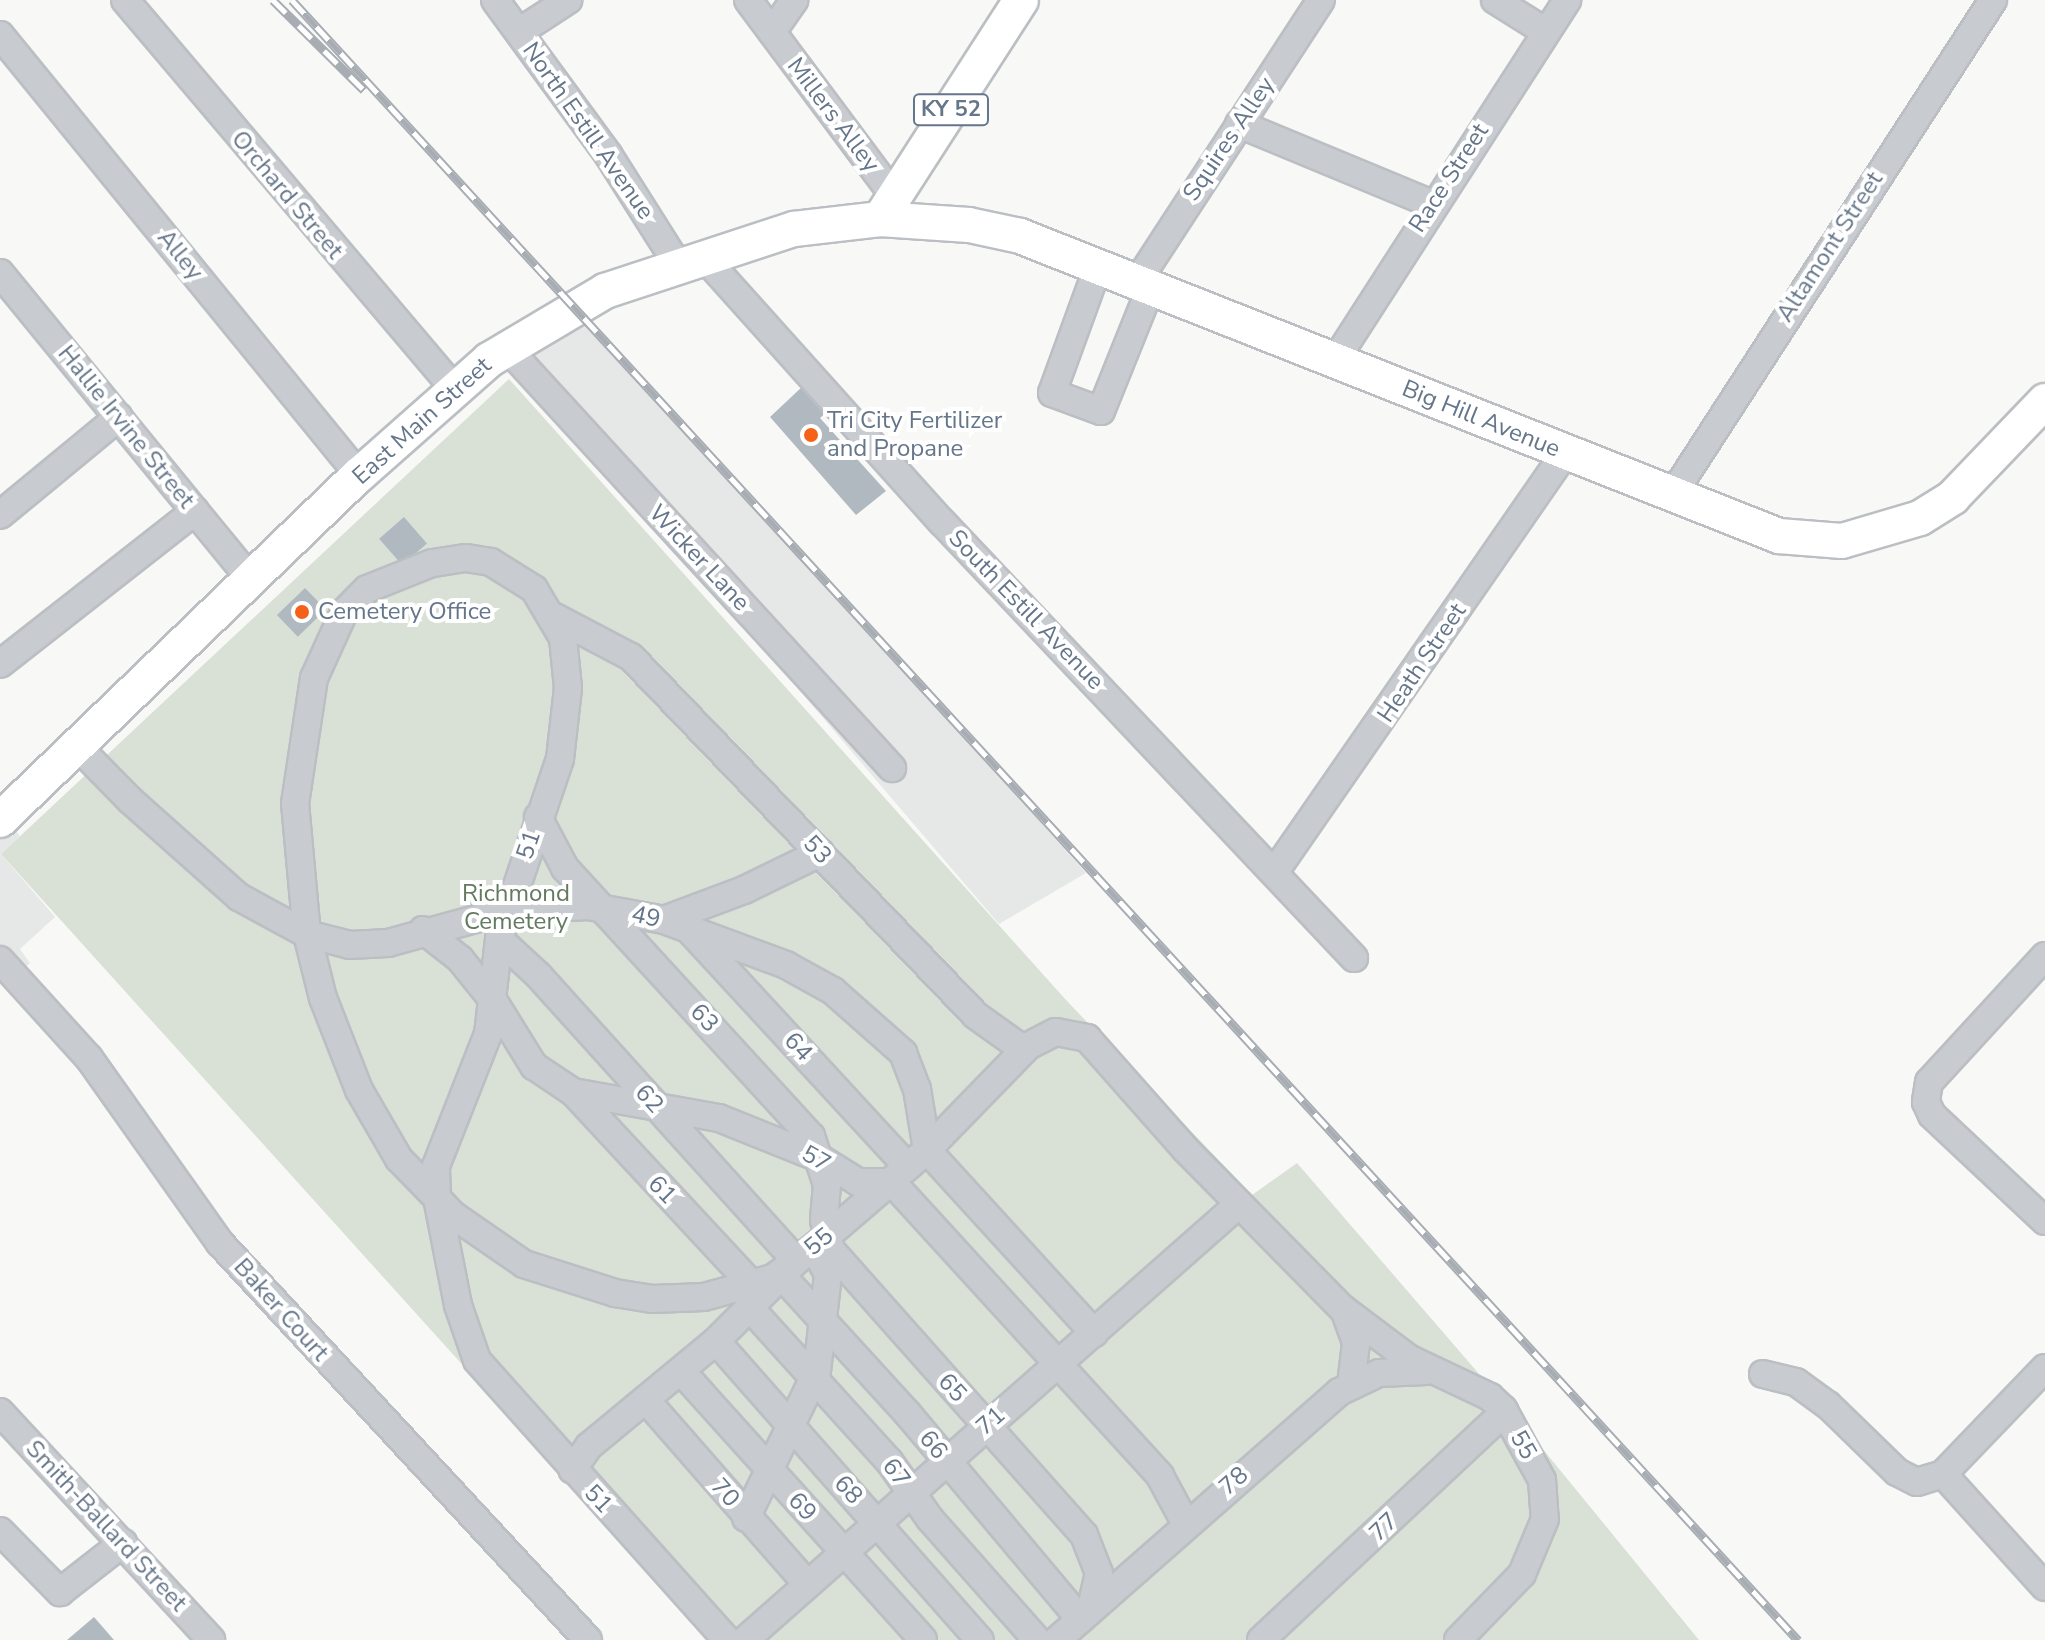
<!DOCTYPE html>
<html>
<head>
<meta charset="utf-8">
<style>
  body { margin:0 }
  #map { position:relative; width:2045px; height:1640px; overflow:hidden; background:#f8f9f6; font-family:"Nunito Sans",sans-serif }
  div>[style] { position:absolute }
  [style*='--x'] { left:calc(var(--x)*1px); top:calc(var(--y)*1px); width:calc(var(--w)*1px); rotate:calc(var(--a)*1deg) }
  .built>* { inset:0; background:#e6e8e7 }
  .green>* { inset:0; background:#d9e1d6 }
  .building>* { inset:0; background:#b1b9c0; transform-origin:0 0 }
  .roads { filter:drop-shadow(2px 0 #bbbfc3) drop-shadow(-2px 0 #bbbfc3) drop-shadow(0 2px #bbbfc3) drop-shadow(0 -2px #bbbfc3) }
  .minor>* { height:26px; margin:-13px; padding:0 13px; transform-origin:13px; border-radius:13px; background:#c8ccd0 }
  .major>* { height:34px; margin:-17px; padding:0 17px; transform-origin:17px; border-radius:17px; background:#fff }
  .rail>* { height:9px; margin-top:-4.5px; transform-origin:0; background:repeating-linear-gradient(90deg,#fff 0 18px,#a8adb4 0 36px); box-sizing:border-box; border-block:2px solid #a8adb4 }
  .dots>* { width:22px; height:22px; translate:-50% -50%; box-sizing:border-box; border:4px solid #fff; border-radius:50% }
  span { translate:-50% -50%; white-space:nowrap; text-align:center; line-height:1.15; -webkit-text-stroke:8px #fff; paint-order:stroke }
  .shield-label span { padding:2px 6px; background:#fff; border:2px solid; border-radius:6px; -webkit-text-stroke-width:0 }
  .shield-label { font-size:22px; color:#65768a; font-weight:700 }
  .street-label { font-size:24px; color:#65768a }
  .poi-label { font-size:24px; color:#65768a }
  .left { translate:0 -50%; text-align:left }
  .park-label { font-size:24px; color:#637a60 }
</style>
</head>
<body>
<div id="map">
  <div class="built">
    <i style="clip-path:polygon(576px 304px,1086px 873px,999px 924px,507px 348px)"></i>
    <i style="clip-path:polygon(0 812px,20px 836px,1px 854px,55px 917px,20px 949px,30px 963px,9px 982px,0 973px)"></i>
  </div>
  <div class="green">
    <i style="clip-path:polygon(509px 379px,1066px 1000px,1252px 1195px,1297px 1163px,1524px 1426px,1699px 1640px,711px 1640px,1px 854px)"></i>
  </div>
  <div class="building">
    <i style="clip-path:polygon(803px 386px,826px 413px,820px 418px,886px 491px,856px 515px,770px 417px)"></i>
    <i style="left:404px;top:517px;width:35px;height:33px;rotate:49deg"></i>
    <i style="left:305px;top:588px;width:30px;height:39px;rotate:46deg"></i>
    <i style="clip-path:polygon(94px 1617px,114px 1640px,67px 1640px)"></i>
  </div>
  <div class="roads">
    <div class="minor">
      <i style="--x:125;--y:0;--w:507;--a:49.72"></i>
      <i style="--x:495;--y:0;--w:193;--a:53.8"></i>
      <i style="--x:609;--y:156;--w:129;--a:57.7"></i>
      <i style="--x:748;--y:0;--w:246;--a:53.3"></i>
      <i style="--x:1495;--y:0;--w:60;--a:32.1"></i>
      <i style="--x:519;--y:32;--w:59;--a:-33.1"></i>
      <i style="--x:772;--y:32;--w:39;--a:-55"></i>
      <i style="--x:0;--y:35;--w:568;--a:50.79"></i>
      <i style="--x:1239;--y:124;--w:209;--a:22.5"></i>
      <i style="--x:703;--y:256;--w:358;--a:48.1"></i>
      <i style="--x:942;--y:522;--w:600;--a:46.62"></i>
      <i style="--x:1099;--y:264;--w:137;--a:110"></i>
      <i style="--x:1052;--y:393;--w:52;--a:20.2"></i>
      <i style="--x:1101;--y:411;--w:137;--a:-68.1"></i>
      <i style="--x:0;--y:273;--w:399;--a:50.7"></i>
      <i style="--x:1139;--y:279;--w:333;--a:-56.9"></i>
      <i style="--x:507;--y:348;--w:570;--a:47.49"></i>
      <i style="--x:1336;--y:359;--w:427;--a:-57.2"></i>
      <i style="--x:1671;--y:497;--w:592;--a:-57.06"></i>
      <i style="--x:0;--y:515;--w:154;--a:-39.5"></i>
      <i style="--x:553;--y:616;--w:88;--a:27.7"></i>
      <i style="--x:631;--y:657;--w:496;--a:46.1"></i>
      <i style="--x:975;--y:1015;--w:60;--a:35.5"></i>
      <i style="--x:0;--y:664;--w:248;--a:-38.1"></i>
      <i style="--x:79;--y:748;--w:73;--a:45.6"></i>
      <i style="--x:130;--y:800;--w:146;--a:41.7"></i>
      <i style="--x:239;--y:897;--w:77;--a:28.6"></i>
      <i style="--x:307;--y:934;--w:44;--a:14.3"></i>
      <i style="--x:350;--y:945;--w:38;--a:-3"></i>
      <i style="--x:388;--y:943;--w:125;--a:-15.3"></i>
      <i style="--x:509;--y:910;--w:79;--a:-2.9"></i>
      <i style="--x:588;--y:906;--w:77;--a:10.4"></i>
      <i style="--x:664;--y:920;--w:130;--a:20.2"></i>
      <i style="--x:786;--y:965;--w:54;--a:29"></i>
      <i style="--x:833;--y:991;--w:94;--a:41.5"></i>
      <i style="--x:903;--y:1053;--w:39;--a:69"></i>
      <i style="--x:917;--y:1089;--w:62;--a:80.7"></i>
      <i style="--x:927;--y:1150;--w:248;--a:47.6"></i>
      <i style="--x:538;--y:817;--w:58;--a:62.1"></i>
      <i style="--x:565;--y:868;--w:364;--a:47.5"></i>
      <i style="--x:811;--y:1136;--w:52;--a:71.9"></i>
      <i style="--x:827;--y:1185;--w:35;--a:95"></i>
      <i style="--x:824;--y:1220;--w:31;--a:77"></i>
      <i style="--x:831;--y:1250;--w:381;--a:48.4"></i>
      <i style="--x:1084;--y:1535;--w:41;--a:68.5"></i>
      <i style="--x:1099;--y:1573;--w:37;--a:103"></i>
      <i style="--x:1276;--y:870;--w:507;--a:-55.28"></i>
      <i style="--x:664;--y:920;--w:85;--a:-20.6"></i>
      <i style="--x:744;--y:890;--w:85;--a:-26"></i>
      <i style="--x:423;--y:930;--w:47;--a:38.1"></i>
      <i style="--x:460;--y:959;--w:53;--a:51.2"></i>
      <i style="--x:493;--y:1000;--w:78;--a:58.2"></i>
      <i style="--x:534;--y:1066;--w:47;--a:33.7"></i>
      <i style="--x:573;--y:1092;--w:148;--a:10.1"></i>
      <i style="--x:719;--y:1118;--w:110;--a:21.9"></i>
      <i style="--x:821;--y:1159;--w:44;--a:31.9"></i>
      <i style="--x:858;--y:1182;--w:34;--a:0"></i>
      <i style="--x:892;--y:1182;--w:398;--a:47.6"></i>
      <i style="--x:1160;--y:1476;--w:55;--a:61.6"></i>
      <i style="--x:692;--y:933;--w:318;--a:47.3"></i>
      <i style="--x:499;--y:939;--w:53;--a:42.7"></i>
      <i style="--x:538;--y:975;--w:385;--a:47.9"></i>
      <i style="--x:796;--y:1261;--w:113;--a:135"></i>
      <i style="--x:716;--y:1341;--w:165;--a:140.4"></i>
      <i style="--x:589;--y:1446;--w:29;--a:125"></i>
      <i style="--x:2045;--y:956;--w:171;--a:132.6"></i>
      <i style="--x:1929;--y:1082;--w:20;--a:99"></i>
      <i style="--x:1926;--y:1102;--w:14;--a:65"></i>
      <i style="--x:1932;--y:1115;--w:155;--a:43.2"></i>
      <i style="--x:0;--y:960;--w:132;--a:47.8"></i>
      <i style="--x:89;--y:1058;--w:227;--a:54.7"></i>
      <i style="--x:220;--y:1243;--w:541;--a:47.17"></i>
      <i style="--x:573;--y:1092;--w:265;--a:47.1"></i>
      <i style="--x:782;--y:1276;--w:187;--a:47.6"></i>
      <i style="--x:908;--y:1414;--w:268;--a:50"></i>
      <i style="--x:751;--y:1309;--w:205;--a:47.8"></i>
      <i style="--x:889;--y:1461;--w:71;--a:54.7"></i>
      <i style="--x:930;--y:1519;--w:162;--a:48.5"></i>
      <i style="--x:1345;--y:1312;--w:33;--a:70"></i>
      <i style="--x:1356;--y:1343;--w:42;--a:96.8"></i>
      <i style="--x:716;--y:1341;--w:399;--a:48.6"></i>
      <i style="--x:682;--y:1372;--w:360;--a:48"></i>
      <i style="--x:1763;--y:1374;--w:34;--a:14"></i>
      <i style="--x:1796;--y:1382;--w:39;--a:36"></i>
      <i style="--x:1828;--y:1405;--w:96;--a:44.2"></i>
      <i style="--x:1897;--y:1472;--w:22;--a:27"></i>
      <i style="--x:1917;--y:1482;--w:27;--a:-17"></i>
      <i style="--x:1943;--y:1474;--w:147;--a:-46.1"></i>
      <i style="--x:646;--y:1400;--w:244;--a:48.8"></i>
      <i style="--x:0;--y:1412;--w:311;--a:47.2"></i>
      <i style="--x:1943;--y:1474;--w:152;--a:47.9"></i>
      <i style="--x:746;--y:1518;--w:163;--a:-64.2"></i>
      <i style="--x:817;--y:1371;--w:98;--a:-83.5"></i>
      <i style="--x:828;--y:1274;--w:26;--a:-119"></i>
      <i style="--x:0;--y:1531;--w:86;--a:45.5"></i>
      <i style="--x:60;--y:1592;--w:80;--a:-37.9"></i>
      <i style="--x:727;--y:1640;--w:375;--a:-131.8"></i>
      <i style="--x:477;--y:1360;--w:58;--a:-109.1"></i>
      <i style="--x:458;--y:1305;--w:109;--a:-101.1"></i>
      <i style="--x:437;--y:1198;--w:32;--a:-92"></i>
      <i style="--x:436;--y:1166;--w:142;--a:-68.5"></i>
      <i style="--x:488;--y:1034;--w:96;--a:-83.4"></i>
      <i style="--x:499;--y:939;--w:190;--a:-71.3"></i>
      <i style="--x:560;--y:759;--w:71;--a:-83.6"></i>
      <i style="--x:568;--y:688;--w:50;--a:-95.7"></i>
      <i style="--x:563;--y:638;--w:57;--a:-120.6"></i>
      <i style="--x:534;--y:589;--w:51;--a:-147.9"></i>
      <i style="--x:491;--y:562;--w:26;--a:-171"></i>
      <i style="--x:465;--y:558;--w:33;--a:171"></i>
      <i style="--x:432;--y:563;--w:70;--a:158.2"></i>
      <i style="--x:367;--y:589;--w:33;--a:135"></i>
      <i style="--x:344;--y:612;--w:72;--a:114.4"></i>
      <i style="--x:314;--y:678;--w:126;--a:98.6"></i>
      <i style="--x:295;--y:803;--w:132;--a:84.8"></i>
      <i style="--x:307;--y:934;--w:66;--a:76"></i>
      <i style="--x:323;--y:998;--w:99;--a:68.6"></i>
      <i style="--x:359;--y:1090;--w:80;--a:59.9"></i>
      <i style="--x:399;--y:1159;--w:54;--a:45.7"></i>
      <i style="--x:437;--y:1198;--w:23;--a:47"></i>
      <i style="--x:453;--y:1215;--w:86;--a:34.6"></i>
      <i style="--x:524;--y:1264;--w:96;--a:17.7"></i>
      <i style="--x:615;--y:1293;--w:37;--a:9"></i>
      <i style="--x:652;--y:1299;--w:52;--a:-2.2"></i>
      <i style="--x:704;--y:1297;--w:72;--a:-15.4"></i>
      <i style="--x:773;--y:1278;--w:49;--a:-36.6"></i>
      <i style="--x:812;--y:1249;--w:152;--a:-40.7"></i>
      <i style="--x:927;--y:1150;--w:145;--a:-45.8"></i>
      <i style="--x:1028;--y:1046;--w:31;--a:-27"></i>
      <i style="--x:1056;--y:1032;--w:32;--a:11"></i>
      <i style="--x:1087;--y:1038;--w:149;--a:48.5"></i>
      <i style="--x:1186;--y:1150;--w:223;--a:45.4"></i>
      <i style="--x:1343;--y:1309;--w:81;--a:37"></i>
      <i style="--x:1408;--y:1358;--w:91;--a:25.4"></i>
      <i style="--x:1490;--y:1397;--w:18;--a:43"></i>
      <i style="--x:1503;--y:1409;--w:81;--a:61.2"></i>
      <i style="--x:1542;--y:1480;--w:39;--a:86"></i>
      <i style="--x:1545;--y:1519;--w:60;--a:112.7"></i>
      <i style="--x:1522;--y:1574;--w:92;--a:134.1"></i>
      <i style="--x:745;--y:1640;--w:659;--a:-41.43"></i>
      <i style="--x:1057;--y:1640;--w:376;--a:-41.3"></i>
      <i style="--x:1339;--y:1392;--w:44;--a:-25.4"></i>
      <i style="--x:1379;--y:1373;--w:48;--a:-2.4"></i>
      <i style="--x:1261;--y:1640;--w:334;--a:-43.1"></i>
    </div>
    <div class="major">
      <i style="--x:880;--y:219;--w:260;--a:-57.2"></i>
      <i style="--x:0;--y:820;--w:498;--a:-43.9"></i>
      <i style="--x:359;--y:475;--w:174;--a:-41.5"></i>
      <i style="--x:489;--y:360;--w:135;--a:-30.7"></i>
      <i style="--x:605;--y:291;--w:199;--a:-18.2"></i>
      <i style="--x:794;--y:229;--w:87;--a:-6.6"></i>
      <i style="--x:880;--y:219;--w:89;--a:3.9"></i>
      <i style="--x:969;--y:225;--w:52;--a:12.2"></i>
      <i style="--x:1020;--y:236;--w:816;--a:21.57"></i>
      <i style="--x:1779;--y:536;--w:63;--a:4.5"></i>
      <i style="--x:1842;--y:541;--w:81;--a:-16.4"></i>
      <i style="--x:1920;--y:518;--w:39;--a:-32"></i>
      <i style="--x:1953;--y:497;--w:133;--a:-46.2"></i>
    </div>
  </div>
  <div class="rail">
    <i style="--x:273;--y:0;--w:128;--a:44.7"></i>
    <i style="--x:292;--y:0;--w:2227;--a:47.44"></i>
  </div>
  <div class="dots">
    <i style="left:811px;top:435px;background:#f56119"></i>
    <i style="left:302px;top:612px;background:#f56119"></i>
  </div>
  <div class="shield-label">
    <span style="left:951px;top:110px">KY 52</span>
  </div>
  <div class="street-label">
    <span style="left:833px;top:115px;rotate:53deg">Millers Alley</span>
    <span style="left:588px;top:131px;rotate:55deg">North Estill Avenue</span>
    <span style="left:1229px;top:139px;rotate:-56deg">Squires Alley</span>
    <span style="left:1449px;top:178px;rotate:-57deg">Race Street</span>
    <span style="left:287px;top:195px;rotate:50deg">Orchard Street</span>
    <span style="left:1830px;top:247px;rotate:-57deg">Altamont Street</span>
    <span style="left:180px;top:255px;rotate:51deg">Alley</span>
    <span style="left:1481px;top:419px;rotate:22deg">Big Hill Avenue</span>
    <span style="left:422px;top:421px;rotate:-42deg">East Main Street</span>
    <span style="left:126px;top:427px;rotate:51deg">Hallie Irvine Street</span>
    <span style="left:699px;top:558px;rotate:47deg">Wicker Lane</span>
    <span style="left:1026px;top:610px;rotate:46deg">South Estill Avenue</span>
    <span style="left:1422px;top:663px;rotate:-56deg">Heath Street</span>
    <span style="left:529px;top:845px;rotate:-71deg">51</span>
    <span style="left:817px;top:850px;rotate:48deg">53</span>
    <span style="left:646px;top:917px;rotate:13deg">49</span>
    <span style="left:704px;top:1018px;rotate:47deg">63</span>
    <span style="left:798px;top:1047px;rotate:48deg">64</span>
    <span style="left:649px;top:1099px;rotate:48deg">62</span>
    <span style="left:816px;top:1159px;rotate:29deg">57</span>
    <span style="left:662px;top:1190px;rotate:46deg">61</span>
    <span style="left:819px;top:1242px;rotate:-39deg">55</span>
    <span style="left:281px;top:1310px;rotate:48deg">Baker Court</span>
    <span style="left:952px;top:1388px;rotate:48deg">65</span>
    <span style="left:991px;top:1421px;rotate:-41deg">71</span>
    <span style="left:933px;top:1445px;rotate:51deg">66</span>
    <span style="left:1523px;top:1445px;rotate:61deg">55</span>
    <span style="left:896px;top:1473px;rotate:53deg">67</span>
    <span style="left:1234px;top:1481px;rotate:-41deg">78</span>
    <span style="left:848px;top:1490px;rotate:48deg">68</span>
    <span style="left:725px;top:1493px;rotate:48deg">70</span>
    <span style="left:598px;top:1499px;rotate:47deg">51</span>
    <span style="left:802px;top:1507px;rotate:48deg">69</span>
    <span style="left:106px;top:1526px;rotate:47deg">Smith-Ballard Street</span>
    <span style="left:1384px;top:1527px;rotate:-44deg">77</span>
  </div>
  <div class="poi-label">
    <span class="left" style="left:827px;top:435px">Tri City Fertilizer<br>and Propane</span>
    <span class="left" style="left:318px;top:612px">Cemetery Office</span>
  </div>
  <div class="park-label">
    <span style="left:516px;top:908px">Richmond<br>Cemetery</span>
  </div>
</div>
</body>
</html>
